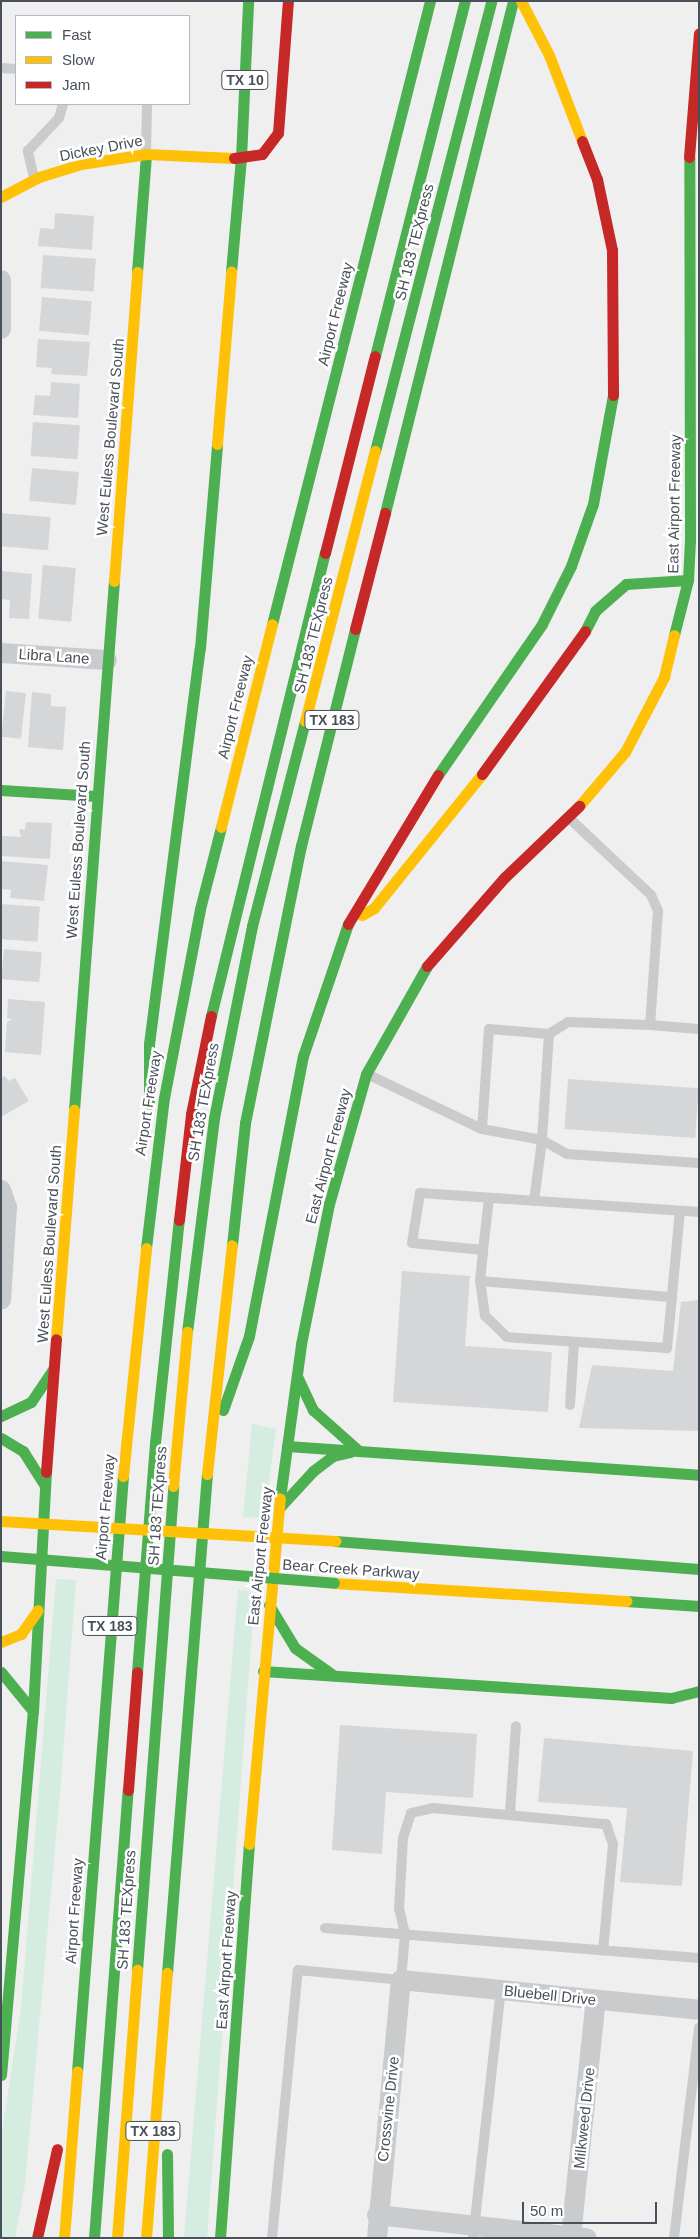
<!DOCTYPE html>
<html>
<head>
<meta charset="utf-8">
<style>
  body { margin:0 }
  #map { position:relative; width:700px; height:2239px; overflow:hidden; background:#efefef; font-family:Helvetica,sans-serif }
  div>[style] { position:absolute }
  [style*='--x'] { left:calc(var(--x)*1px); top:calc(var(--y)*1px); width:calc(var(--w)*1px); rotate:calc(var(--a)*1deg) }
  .green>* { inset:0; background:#d5ece0 }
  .building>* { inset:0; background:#d5d6d8; transform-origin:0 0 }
  .lane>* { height:10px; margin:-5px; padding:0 5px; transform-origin:5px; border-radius:5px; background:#cacbcd }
  .street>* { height:20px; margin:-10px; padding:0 10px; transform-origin:10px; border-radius:10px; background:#cacbcd }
  .fast>* { height:11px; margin:-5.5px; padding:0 5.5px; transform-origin:5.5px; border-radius:5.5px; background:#4caf50 }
  .slow>* { height:11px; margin:-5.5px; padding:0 5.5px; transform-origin:5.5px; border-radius:5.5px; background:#ffc107 }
  .jam>* { height:11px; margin:-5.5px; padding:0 5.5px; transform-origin:5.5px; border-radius:5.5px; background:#c62828 }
  .fast-bridge>* { height:11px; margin:-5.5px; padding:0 5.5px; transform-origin:5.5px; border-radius:5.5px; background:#4caf50 }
  .slow-bridge>* { height:11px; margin:-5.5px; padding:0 5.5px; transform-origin:5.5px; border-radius:5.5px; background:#ffc107 }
  span { translate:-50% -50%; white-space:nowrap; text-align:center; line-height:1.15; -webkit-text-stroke:5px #fff; paint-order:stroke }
  .shield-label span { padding:1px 4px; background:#fff; border:1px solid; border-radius:4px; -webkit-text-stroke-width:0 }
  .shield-label { font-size:14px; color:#48505a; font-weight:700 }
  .street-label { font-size:15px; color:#48505a }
  .frame { position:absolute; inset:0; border:2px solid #48505a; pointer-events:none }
  .legend { position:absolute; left:15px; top:15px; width:175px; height:90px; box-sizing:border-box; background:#fff; border:1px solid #b6b9bd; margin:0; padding:6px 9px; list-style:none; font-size:15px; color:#48505a }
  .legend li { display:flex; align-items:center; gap:10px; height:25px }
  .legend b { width:25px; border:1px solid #b6b9bd }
  .scale { position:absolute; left:522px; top:2202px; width:135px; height:22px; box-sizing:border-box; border:2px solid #48505a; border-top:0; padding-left:6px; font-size:15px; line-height:18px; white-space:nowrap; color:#48505a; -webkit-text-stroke:4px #fff; paint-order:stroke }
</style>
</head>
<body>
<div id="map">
  <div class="green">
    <i style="clip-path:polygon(252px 1424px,276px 1429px,264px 1518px,243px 1517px)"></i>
    <i style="clip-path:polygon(56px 1579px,76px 1580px,61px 1781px,25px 2184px,15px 2238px,1px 2238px,1px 2138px,21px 2008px)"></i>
    <i style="clip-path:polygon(238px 1590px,255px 1592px,207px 2238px,184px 2238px)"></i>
  </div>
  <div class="building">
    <i style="clip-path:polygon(55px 213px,94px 216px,92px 250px,38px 246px,40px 228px,54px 229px)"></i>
    <i style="left:43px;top:255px;width:53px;height:33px;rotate:4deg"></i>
    <i style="left:42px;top:297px;width:50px;height:34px;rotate:5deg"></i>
    <i style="clip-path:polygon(38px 339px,90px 342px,87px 376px,51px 374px,52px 368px,36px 367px)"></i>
    <i style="clip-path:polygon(51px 382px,80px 384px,78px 418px,33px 415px,35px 395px,50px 396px)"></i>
    <i style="left:33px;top:422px;width:47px;height:34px;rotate:4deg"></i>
    <i style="left:32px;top:468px;width:47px;height:33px;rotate:5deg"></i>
    <i style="left:1px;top:513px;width:50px;height:33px;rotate:5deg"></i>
    <i style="left:43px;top:565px;width:33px;height:54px;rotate:5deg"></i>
    <i style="clip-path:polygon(1px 571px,32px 574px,29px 619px,9px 618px,10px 600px,1px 599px)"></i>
    <i style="left:6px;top:691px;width:20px;height:46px;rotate:6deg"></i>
    <i style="clip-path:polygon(32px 692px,51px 694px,51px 706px,66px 707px,63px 750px,28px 747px)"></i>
    <i style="clip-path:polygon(26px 822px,52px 823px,50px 859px,1px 856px,1px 836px,21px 837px,19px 829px,25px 830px)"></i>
    <i style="clip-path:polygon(1px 861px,48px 865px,44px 901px,10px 898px,11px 890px,1px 889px)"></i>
    <i style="left:1px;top:904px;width:39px;height:35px;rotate:4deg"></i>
    <i style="left:4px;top:949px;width:38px;height:30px;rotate:5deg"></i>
    <i style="clip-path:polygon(8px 999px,45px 1002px,41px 1055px,5px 1052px,7px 1022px,12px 1019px,7px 1018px)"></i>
    <i style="clip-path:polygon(5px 1076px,9px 1081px,15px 1078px,29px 1101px,1px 1117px,1px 1078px)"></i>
    <i style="left:568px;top:1079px;width:131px;height:50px;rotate:4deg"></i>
    <i style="clip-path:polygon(402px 1271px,470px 1276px,465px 1346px,552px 1352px,548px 1412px,393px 1402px)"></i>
    <i style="clip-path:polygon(699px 1300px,699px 1431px,579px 1428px,592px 1365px,673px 1371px,681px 1302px)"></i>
    <i style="clip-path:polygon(340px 1725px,477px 1734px,473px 1798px,386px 1792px,382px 1854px,332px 1850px)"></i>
    <i style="clip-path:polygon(544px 1738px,693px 1751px,682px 1886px,620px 1882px,627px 1808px,538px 1802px)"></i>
  </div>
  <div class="lane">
    <i style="--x:1;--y:68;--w:15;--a:4"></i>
    <i style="--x:146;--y:153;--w:49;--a:-88.8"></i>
    <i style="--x:34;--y:178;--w:28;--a:-103"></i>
    <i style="--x:28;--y:151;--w:45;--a:-46.8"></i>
    <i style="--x:59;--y:118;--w:15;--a:-74"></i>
    <i style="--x:569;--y:818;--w:112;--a:43.2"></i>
    <i style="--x:651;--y:895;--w:17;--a:66"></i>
    <i style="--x:658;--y:911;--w:114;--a:94"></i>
    <i style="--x:650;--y:1025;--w:49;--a:4.7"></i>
    <i style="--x:549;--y:1034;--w:106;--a:93.8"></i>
    <i style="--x:542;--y:1140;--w:61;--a:-169.6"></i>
    <i style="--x:482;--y:1129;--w:100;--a:-86"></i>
    <i style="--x:489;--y:1029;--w:60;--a:4.8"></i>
    <i style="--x:549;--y:1034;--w:22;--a:-32"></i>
    <i style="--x:568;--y:1022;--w:82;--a:2.1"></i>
    <i style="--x:367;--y:1074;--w:127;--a:25.6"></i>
    <i style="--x:534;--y:1201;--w:62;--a:-82.5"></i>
    <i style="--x:542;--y:1140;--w:29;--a:29"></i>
    <i style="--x:567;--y:1154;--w:132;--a:3.9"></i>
    <i style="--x:680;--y:1211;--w:138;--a:95.4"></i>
    <i style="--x:667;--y:1348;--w:160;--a:-176.1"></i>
    <i style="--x:507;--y:1337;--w:30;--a:-136"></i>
    <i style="--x:485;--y:1316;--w:35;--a:-98"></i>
    <i style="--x:480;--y:1281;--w:31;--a:-84"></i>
    <i style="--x:483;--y:1250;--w:71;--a:-174.4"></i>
    <i style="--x:412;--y:1243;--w:51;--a:-80.9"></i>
    <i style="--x:420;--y:1193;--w:280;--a:3.9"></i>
    <i style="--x:483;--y:1250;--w:52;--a:-83.4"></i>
    <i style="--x:480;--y:1281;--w:193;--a:4.8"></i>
    <i style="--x:570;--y:1405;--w:62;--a:-86.3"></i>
    <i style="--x:510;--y:1813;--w:87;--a:-86.1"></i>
    <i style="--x:325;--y:1928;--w:375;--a:4.6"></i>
    <i style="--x:272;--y:2238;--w:269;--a:-84.5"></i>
    <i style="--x:298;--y:1970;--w:103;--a:5.5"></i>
    <i style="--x:401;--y:1980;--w:46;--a:-85"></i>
    <i style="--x:405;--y:1934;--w:26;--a:-103"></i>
    <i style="--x:399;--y:1909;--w:71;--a:-86.8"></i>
    <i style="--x:403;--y:1838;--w:26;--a:-72"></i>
    <i style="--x:411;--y:1813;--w:22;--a:-13"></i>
    <i style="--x:432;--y:1808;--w:175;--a:5.3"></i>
    <i style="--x:606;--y:1824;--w:21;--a:71"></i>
    <i style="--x:613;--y:1844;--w:107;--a:95.3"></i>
    <i style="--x:473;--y:2238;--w:250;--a:-83.6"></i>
    <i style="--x:674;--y:2238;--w:212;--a:-83.2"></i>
  </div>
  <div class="street">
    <i style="--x:1;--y:280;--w:49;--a:90"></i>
    <i style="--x:1;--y:653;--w:106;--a:3.8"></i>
    <i style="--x:1;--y:1190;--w:18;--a:71"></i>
    <i style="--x:7;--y:1207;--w:93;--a:93.7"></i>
    <i style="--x:377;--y:2215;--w:211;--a:6.3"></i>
    <i style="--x:571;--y:2236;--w:237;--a:-84"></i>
    <i style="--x:377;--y:2238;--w:259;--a:-84.7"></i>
    <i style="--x:401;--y:1980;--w:300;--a:5.7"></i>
  </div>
  <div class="fast">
    <i style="--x:241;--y:158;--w:157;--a:-87.4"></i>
    <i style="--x:137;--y:272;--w:118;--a:-85.6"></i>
    <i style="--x:231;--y:272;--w:114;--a:-85"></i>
    <i style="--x:375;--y:356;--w:366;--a:-75.8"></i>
    <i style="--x:375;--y:451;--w:465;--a:-75.5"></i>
    <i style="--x:385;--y:513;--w:528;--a:-75.96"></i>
    <i style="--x:272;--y:624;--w:643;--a:-75.77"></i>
    <i style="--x:585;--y:631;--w:22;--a:-63"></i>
    <i style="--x:595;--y:611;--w:41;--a:-41.1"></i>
    <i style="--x:626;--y:584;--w:62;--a:-3.7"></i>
    <i style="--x:674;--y:635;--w:57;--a:-75.7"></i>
    <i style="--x:688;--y:580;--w:40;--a:-87.1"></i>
    <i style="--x:690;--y:540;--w:383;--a:-90.1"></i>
    <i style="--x:438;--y:775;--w:183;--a:-55.4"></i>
    <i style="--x:542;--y:624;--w:65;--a:-63.4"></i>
    <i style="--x:571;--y:566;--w:66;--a:-70.5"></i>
    <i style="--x:593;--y:504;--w:111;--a:-79.6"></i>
    <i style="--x:1;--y:790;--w:95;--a:3.6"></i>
    <i style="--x:211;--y:1016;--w:477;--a:-76.2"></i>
    <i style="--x:149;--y:1104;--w:60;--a:-90"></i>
    <i style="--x:149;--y:1044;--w:399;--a:-82.7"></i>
    <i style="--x:200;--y:648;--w:205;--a:-85.2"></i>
    <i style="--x:74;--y:1110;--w:531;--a:-85.68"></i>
    <i style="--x:232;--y:1245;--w:123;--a:-83.9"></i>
    <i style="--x:245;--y:1123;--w:283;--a:-78.6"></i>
    <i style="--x:301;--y:846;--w:224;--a:-76"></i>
    <i style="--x:146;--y:1248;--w:151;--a:-83.2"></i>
    <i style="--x:164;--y:1098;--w:192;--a:-79.2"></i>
    <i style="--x:200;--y:909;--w:85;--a:-75.6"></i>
    <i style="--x:187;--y:1332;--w:216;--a:-82.8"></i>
    <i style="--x:214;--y:1118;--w:196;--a:-78.8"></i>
    <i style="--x:252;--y:926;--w:212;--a:-75.5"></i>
    <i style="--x:297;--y:1376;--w:38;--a:65"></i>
    <i style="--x:313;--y:1410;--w:62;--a:41.7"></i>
    <i style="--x:223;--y:1410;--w:78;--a:-70.6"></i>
    <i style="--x:249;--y:1336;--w:285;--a:-79.1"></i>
    <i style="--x:303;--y:1056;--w:139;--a:-71.2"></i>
    <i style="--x:1;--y:1416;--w:33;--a:-25"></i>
    <i style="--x:31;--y:1402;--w:40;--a:-56"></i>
    <i style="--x:1;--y:1438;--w:26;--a:31"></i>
    <i style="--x:23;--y:1451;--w:41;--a:57.8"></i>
    <i style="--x:287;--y:1446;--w:413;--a:4"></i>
    <i style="--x:280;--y:1498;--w:155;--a:-82.2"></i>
    <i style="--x:301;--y:1344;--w:143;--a:-78.7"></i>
    <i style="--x:329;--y:1204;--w:135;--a:-74.1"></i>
    <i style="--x:366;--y:1074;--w:124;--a:-60.5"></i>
    <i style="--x:279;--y:1508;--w:50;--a:-47.4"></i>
    <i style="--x:313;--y:1471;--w:25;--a:-37"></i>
    <i style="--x:333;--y:1456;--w:18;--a:-13"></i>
    <i style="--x:335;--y:1541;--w:365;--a:4.4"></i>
    <i style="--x:626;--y:1601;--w:73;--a:3.9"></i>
    <i style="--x:269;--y:1605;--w:50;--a:58.8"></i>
    <i style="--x:295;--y:1648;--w:47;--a:35.4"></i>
    <i style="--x:263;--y:1671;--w:409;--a:3.8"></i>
    <i style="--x:671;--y:1698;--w:29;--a:-14"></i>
    <i style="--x:1;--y:1672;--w:50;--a:50.6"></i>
    <i style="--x:137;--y:1672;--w:230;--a:-85.5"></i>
    <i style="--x:155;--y:1443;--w:224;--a:-83.9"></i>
    <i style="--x:137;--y:1970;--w:485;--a:-85.7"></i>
    <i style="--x:167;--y:1973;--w:501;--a:-85.42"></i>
    <i style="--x:77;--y:2072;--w:598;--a:-85.59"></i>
    <i style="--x:1;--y:2075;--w:365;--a:-85"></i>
    <i style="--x:33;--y:1711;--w:239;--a:-86.9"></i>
    <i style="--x:167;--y:2154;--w:84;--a:89.3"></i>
    <i style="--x:94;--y:2238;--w:449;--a:-85.7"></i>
    <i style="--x:220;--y:2238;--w:395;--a:-85.8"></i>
  </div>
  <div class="slow">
    <i style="--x:521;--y:1;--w:61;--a:62.6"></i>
    <i style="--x:549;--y:55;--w:92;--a:69"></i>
    <i style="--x:1;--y:197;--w:43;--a:-27.8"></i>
    <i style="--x:39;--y:177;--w:44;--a:-17.2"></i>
    <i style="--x:81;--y:164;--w:66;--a:-8.7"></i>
    <i style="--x:146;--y:154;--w:88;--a:2.6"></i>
    <i style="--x:217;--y:444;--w:173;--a:-85.3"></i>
    <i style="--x:114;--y:581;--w:310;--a:-85.7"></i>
    <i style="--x:305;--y:721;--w:279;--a:-75.5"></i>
    <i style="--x:579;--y:806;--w:71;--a:-49.6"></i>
    <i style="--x:625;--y:752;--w:85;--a:-62.5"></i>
    <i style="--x:664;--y:677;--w:43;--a:-76.6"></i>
    <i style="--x:221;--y:827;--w:209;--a:-75.9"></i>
    <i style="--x:362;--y:915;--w:14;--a:-30"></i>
    <i style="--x:374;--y:908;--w:172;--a:-51.1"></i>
    <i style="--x:56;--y:1339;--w:230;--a:-85.5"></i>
    <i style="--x:207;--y:1474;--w:230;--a:-83.8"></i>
    <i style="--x:123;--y:1476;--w:229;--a:-84.2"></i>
    <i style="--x:173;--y:1486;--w:155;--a:-84.8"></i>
    <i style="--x:334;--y:1583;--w:293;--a:3.5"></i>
    <i style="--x:1;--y:1642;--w:22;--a:-22"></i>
    <i style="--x:21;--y:1634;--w:29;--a:-55"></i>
    <i style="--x:249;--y:1844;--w:347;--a:-84.9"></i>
    <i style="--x:64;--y:2238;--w:167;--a:-85.5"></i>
    <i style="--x:117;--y:2238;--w:269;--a:-85.7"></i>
    <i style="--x:146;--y:2238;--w:266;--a:-85.5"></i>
  </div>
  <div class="jam">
    <i style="--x:582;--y:141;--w:41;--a:68.5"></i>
    <i style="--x:597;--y:179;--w:73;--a:78.1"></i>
    <i style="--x:612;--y:250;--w:145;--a:89.6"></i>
    <i style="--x:689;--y:157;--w:124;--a:-85.4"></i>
    <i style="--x:234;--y:158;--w:28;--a:-8"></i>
    <i style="--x:262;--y:154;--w:26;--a:-53"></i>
    <i style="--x:278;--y:133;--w:132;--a:-85.7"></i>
    <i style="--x:325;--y:553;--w:203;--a:-75.8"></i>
    <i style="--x:355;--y:629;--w:120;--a:-75.5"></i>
    <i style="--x:482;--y:774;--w:176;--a:-54.2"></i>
    <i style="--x:348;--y:924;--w:174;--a:-58.9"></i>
    <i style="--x:427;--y:966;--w:118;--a:-48.8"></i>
    <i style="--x:505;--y:877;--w:103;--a:-43.8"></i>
    <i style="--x:179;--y:1220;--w:107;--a:-83.5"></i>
    <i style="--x:191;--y:1114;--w:100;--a:-78.5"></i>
    <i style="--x:46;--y:1472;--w:133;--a:-85.7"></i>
    <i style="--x:128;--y:1790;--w:118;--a:-85.6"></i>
    <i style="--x:37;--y:2238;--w:91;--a:-77.3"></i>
  </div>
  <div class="fast-bridge">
    <i style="--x:1;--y:1556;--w:334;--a:4.6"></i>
  </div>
  <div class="slow-bridge">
    <i style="--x:1;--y:1521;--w:335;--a:3.4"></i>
  </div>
  <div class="shield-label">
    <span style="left:245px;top:80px">TX 10</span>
    <span style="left:332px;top:720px">TX 183</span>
    <span style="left:110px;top:1626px">TX 183</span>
    <span style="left:153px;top:2131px">TX 183</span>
  </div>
  <div class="street-label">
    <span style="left:101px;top:148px;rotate:-11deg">Dickey Drive</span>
    <span style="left:414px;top:242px;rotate:-76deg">SH 183 TEXpress</span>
    <span style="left:335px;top:314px;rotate:-76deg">Airport Freeway</span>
    <span style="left:110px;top:437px;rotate:-85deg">West Euless Boulevard South</span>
    <span style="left:674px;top:504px;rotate:-89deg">East Airport Freeway</span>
    <span style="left:313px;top:635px;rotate:-76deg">SH 183 TEXpress</span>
    <span style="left:54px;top:656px;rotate:4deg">Libra Lane</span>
    <span style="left:235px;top:707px;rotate:-76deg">Airport Freeway</span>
    <span style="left:78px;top:840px;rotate:-86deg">West Euless Boulevard South</span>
    <span style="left:203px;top:1102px;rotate:-80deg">SH 183 TEXpress</span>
    <span style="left:148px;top:1103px;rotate:-81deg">Airport Freeway</span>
    <span style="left:328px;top:1156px;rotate:-75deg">East Airport Freeway</span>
    <span style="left:49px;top:1244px;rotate:-86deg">West Euless Boulevard South</span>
    <span style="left:157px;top:1506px;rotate:-86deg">SH 183 TEXpress</span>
    <span style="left:105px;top:1507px;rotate:-85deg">Airport Freeway</span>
    <span style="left:260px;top:1556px;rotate:-84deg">East Airport Freeway</span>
    <span style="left:351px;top:1569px;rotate:4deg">Bear Creek Parkway</span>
    <span style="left:126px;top:1910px;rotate:-86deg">SH 183 TEXpress</span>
    <span style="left:74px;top:1911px;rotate:-86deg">Airport Freeway</span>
    <span style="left:226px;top:1960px;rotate:-86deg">East Airport Freeway</span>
    <span style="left:550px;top:1995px;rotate:6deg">Bluebell Drive</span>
    <span style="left:388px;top:2109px;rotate:-84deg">Crossvine Drive</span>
    <span style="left:584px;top:2118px;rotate:-84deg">Milkweed Drive</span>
  </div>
  <div class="frame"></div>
  <ul class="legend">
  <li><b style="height:6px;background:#4caf50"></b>Fast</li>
  <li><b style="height:6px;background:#ffc107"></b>Slow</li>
  <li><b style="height:6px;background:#c62828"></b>Jam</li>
  </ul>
  <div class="scale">50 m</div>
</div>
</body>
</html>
